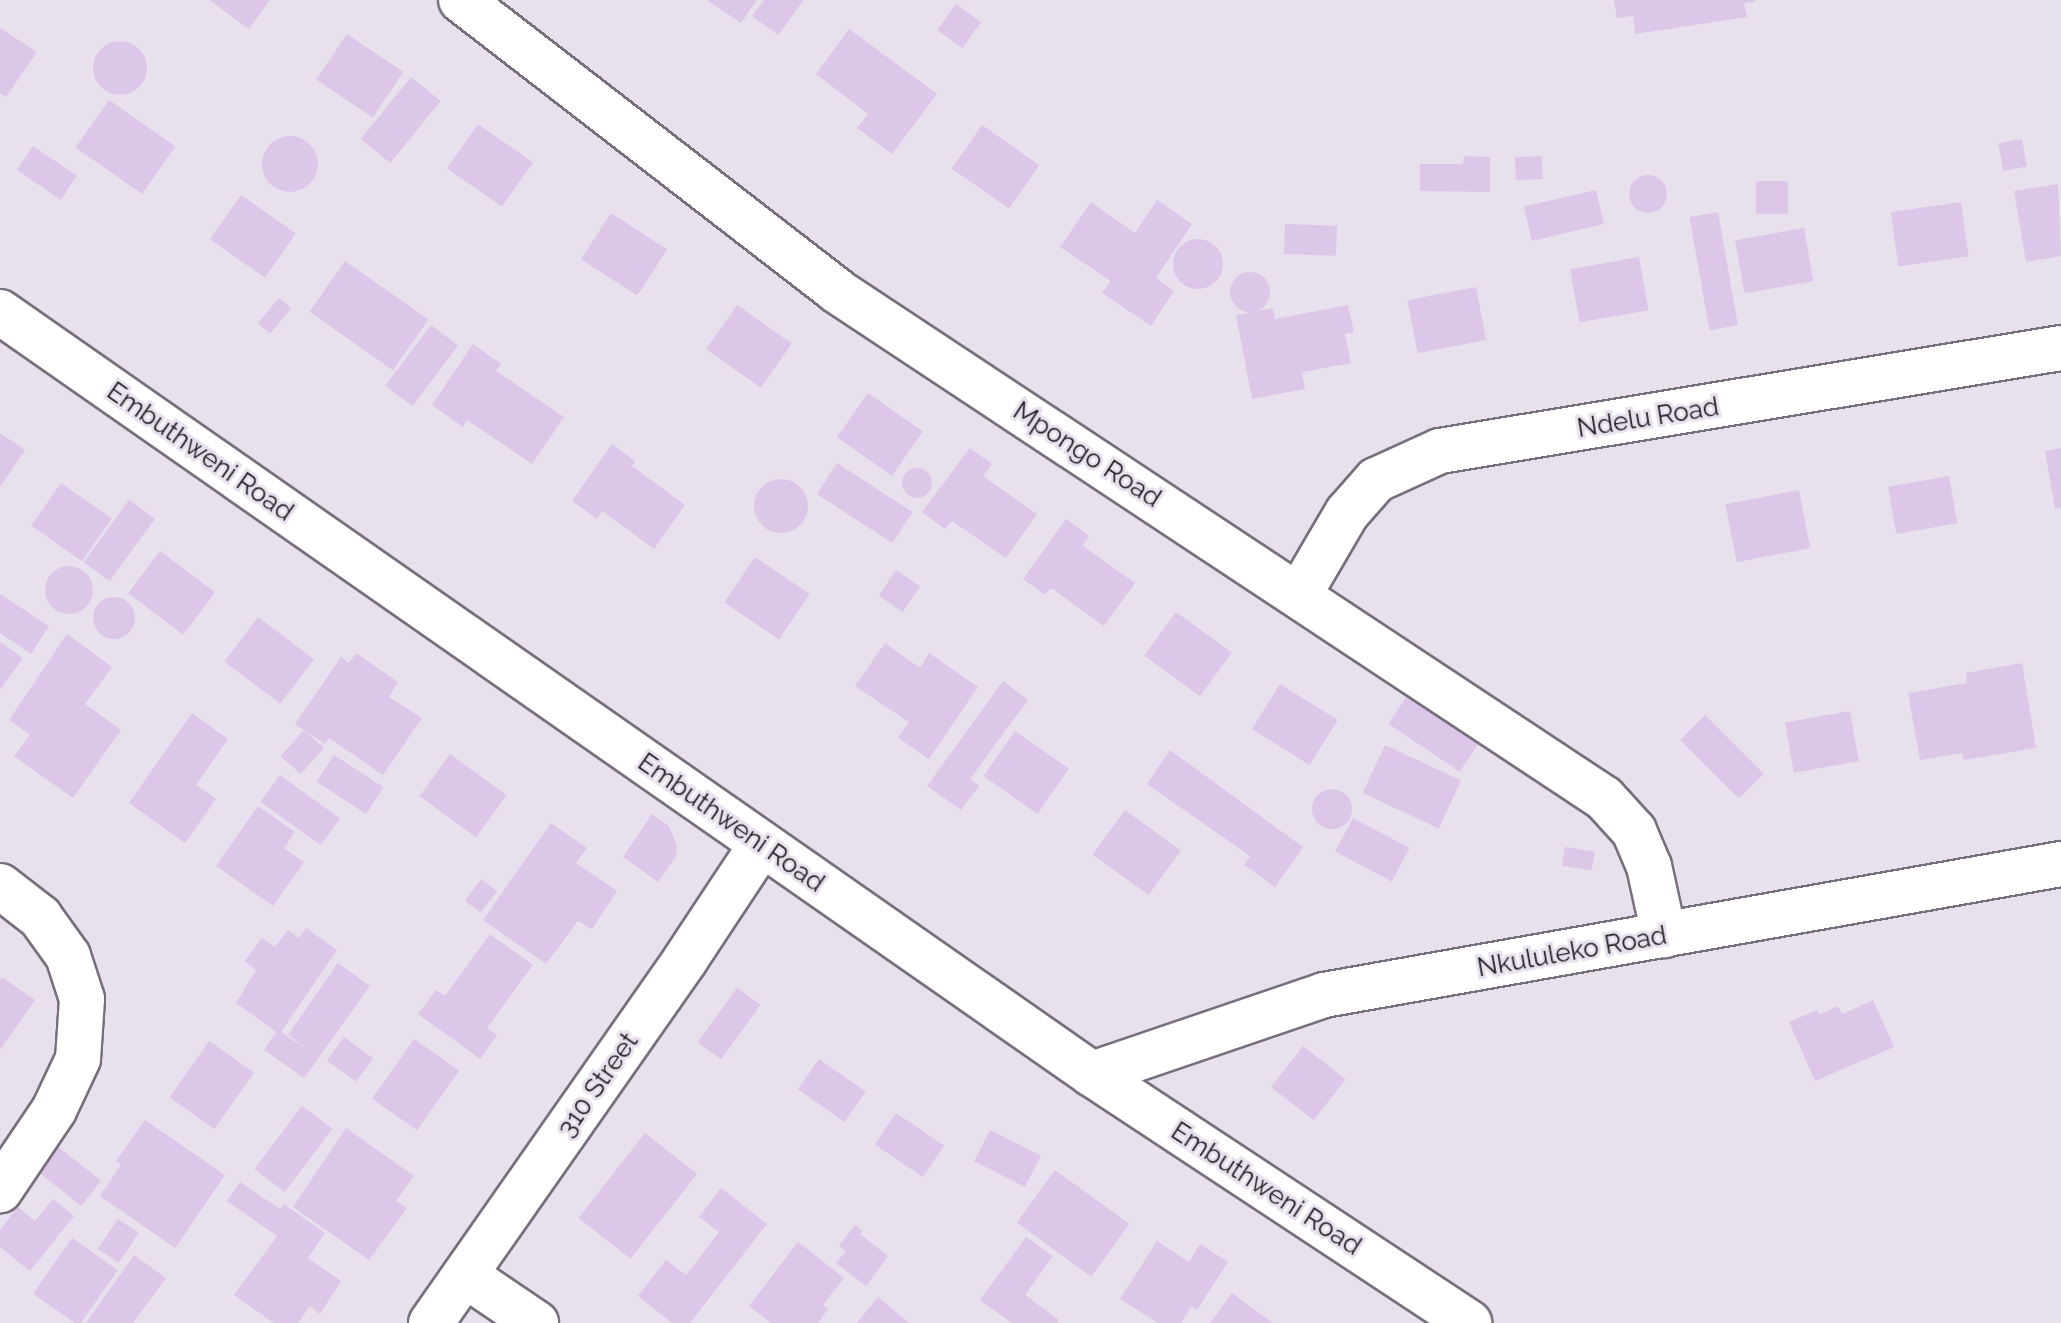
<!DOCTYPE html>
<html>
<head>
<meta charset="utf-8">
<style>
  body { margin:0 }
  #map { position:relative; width:2061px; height:1323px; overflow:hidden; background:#e8e0ed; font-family:Raleway,sans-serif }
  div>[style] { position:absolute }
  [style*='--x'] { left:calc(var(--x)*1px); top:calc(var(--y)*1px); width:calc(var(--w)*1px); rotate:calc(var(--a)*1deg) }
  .building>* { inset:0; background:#dcc7e9; transform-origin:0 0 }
  .round { border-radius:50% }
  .roads { filter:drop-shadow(2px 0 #77707c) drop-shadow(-2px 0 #77707c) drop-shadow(0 2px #77707c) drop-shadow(0 -2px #77707c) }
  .minor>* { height:44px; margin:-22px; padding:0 22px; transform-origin:22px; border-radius:22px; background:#fff }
  .tertiary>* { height:44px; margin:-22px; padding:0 22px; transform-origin:22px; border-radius:22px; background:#fff }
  span { translate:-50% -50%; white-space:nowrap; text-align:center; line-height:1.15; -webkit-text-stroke:6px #e8e0ed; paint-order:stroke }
  .street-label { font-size:26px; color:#211e23 }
</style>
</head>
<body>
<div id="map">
  <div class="building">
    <i style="clip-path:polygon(209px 0,270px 0,249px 29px)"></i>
    <i style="clip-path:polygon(707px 0,757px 0,741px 23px)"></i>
    <i style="clip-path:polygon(764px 0,804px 0,778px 35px,752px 16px)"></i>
    <i style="clip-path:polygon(1614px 0,1755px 0,1755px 2px,1744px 3px,1747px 17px,1635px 34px,1633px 16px,1617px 18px)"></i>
    <i style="left:956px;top:4px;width:31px;height:32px;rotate:36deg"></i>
    <i style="clip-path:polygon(0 28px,37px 52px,6px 97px,0 93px)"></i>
    <i style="clip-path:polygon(849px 29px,937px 94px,892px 154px,857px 128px,868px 114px,816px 74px)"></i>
    <i style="left:347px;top:34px;width:68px;height:55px;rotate:34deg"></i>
    <i class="round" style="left:93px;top:41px;width:54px;height:54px"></i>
    <i style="left:411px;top:77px;width:38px;height:80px;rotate:39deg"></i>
    <i style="left:109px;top:100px;width:81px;height:58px;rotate:35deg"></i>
    <i style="left:478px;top:124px;width:67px;height:54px;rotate:35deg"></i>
    <i style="left:982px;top:125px;width:70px;height:53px;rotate:35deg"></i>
    <i class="round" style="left:262px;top:136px;width:56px;height:56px"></i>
    <i style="left:2022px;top:139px;width:28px;height:24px;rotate:80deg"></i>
    <i style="left:33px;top:146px;width:53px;height:29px;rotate:34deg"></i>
    <i style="clip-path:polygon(1464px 156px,1490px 157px,1490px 192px,1420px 191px,1420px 164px,1463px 164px)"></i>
    <i style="left:1542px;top:156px;width:23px;height:27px;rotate:88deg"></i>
    <i class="round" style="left:1629px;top:175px;width:38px;height:38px"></i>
    <i style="left:1756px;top:181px;width:32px;height:33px"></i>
    <i style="clip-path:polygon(2058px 184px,2061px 256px,2026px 262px,2014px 191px)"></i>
    <i style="left:1596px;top:190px;width:35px;height:74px;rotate:77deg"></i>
    <i style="left:241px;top:195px;width:67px;height:54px;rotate:35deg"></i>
    <i style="clip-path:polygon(1157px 200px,1192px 224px,1156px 278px,1174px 291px,1151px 326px,1102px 293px,1111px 281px,1060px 247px,1091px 202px,1135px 233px)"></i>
    <i style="left:1961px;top:202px;width:55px;height:71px;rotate:82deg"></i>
    <i style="left:1718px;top:212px;width:115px;height:29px;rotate:80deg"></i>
    <i style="left:611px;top:213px;width:67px;height:55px;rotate:33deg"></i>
    <i style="left:1285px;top:224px;width:52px;height:30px;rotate:2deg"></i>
    <i style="left:1804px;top:228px;width:54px;height:70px;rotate:80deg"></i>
    <i class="round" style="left:1173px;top:239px;width:50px;height:50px"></i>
    <i style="left:1639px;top:257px;width:54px;height:70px;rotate:80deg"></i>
    <i style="left:345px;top:261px;width:102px;height:62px;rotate:35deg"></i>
    <i class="round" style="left:1230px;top:272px;width:40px;height:40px"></i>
    <i style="left:1476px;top:287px;width:54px;height:70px;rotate:79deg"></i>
    <i style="left:279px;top:298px;width:16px;height:33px;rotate:40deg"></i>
    <i style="left:737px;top:305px;width:67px;height:54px;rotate:35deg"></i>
    <i style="clip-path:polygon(1348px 305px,1354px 332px,1345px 334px,1351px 363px,1302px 372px,1305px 389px,1252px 399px,1236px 315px,1273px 308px,1275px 319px)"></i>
    <i style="left:431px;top:325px;width:34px;height:76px;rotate:37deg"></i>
    <i style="clip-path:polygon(473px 344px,501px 364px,496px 371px,564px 417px,532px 464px,467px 420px,463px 427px,432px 405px)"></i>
    <i style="left:868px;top:393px;width:67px;height:54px;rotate:35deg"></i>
    <i style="clip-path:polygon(0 433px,25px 450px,0 487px)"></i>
    <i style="clip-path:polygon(612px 444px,635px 461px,632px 466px,685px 505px,654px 549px,602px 511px,597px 519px,572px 501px)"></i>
    <i style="clip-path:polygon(970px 448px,992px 464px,983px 476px,1037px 514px,1006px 558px,952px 521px,945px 529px,922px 512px)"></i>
    <i style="clip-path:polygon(2061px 448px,2061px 508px,2055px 509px,2045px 451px)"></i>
    <i style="left:837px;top:463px;width:90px;height:37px;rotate:33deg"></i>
    <i class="round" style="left:902px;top:468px;width:30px;height:30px"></i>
    <i style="left:1949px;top:476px;width:48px;height:62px;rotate:80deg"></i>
    <i class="round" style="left:754px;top:479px;width:54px;height:54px"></i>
    <i style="left:61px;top:483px;width:62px;height:52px;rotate:35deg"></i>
    <i style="left:1799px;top:490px;width:59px;height:75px;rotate:79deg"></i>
    <i style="left:129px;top:500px;width:32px;height:77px;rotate:36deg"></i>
    <i style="clip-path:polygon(1066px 519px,1089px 536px,1083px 546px,1135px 583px,1104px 626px,1051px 588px,1045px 595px,1023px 579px)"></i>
    <i style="left:160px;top:551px;width:69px;height:53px;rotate:37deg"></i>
    <i style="left:755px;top:557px;width:66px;height:55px;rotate:34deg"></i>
    <i class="round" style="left:45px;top:566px;width:48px;height:48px"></i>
    <i style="left:896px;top:570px;width:29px;height:31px;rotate:34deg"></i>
    <i style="clip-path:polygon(0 594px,49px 626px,31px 654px,0 633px)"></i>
    <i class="round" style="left:93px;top:597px;width:42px;height:42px"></i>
    <i style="left:1176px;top:612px;width:69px;height:54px;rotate:36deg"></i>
    <i style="left:258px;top:617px;width:70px;height:56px;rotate:37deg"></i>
    <i style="clip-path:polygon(67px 634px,112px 667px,85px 704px,121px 730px,73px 798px,14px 756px,30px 735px,9px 720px)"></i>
    <i style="clip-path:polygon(0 642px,23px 658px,0 690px)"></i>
    <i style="clip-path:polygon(885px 643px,920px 668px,929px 653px,978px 687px,929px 759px,898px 738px,909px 722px,855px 686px)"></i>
    <i style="clip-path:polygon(356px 653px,398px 682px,389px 697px,422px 718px,383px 775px,329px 738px,325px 744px,295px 724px,341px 657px,349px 663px)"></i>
    <i style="clip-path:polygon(2022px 663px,2036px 748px,1964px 760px,1962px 753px,1920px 760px,1908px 693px,1967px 683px,1966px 673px)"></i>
    <i style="clip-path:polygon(1003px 681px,1028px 700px,970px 779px,979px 786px,961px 810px,927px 786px)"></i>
    <i style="left:1280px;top:684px;width:68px;height:53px;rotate:32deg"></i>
    <i style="left:1409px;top:693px;width:86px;height:37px;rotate:34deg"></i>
    <i style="left:1850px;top:711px;width:51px;height:66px;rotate:80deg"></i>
    <i style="clip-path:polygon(192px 713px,228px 739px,196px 785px,216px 799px,185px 843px,129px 803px)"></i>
    <i style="left:1705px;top:715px;width:83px;height:35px;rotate:45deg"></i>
    <i style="left:304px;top:730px;width:27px;height:35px;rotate:42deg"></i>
    <i style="left:1015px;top:731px;width:66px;height:55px;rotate:35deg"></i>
    <i style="left:1385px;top:745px;width:84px;height:53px;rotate:25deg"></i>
    <i style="clip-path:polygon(1170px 750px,1303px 847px,1275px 887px,1244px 865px,1250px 856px,1147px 784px)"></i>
    <i style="left:450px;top:754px;width:70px;height:52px;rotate:36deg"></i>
    <i style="left:334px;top:755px;width:59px;height:32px;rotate:33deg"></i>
    <i style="left:280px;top:775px;width:74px;height:33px;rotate:36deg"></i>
    <i class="round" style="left:1312px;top:789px;width:40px;height:40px"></i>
    <i style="clip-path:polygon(258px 806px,295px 832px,284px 848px,304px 862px,273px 906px,216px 866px)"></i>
    <i style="left:1125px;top:810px;width:69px;height:55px;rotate:36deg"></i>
    <i style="clip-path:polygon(652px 814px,669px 826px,677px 846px,676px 856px,658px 882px,623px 857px)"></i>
    <i style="left:1353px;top:818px;width:64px;height:38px;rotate:28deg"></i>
    <i style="clip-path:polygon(551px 823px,587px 848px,576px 863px,617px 891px,592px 929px,578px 921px,546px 964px,483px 920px)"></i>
    <i style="left:1565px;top:847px;width:30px;height:19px;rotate:9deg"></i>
    <i style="left:481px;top:879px;width:20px;height:27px;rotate:37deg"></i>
    <i style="clip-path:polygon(306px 928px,337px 950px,281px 1032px,312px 1053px,288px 1035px,338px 963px,370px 986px,304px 1078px,264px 1050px,276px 1032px,236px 1003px,256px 970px,245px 961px,262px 938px,275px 947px,288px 930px,299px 938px)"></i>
    <i style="clip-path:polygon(490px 934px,533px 965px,487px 1028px,497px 1035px,480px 1059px,418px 1014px,436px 990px,445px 996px)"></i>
    <i style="clip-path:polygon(2px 977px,35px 1000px,0 1050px,0 980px)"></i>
    <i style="left:737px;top:988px;width:29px;height:67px;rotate:36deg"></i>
    <i style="clip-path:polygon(1873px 1000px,1894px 1047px,1815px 1081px,1789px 1022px,1817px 1010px,1819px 1015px,1838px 1006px,1842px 1014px)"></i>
    <i style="left:344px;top:1037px;width:36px;height:29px;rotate:36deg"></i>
    <i style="left:414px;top:1039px;width:55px;height:73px;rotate:35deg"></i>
    <i style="left:209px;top:1041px;width:55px;height:69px;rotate:35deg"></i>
    <i style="left:1303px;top:1046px;width:54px;height:52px;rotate:38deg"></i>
    <i style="left:819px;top:1059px;width:57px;height:37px;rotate:35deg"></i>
    <i style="left:302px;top:1106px;width:38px;height:79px;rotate:37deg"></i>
    <i style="left:896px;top:1113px;width:58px;height:38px;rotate:34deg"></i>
    <i style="clip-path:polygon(145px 1120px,225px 1175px,175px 1248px,100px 1196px,121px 1165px,116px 1161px)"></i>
    <i style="clip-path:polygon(346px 1128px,414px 1176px,396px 1201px,407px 1208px,369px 1260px,293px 1207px)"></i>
    <i style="left:990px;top:1130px;width:57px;height:35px;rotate:27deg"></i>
    <i style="left:645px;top:1133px;width:66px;height:108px;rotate:38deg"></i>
    <i style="left:53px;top:1143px;width:61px;height:32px;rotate:38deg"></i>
    <i style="left:1055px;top:1170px;width:92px;height:65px;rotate:36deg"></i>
    <i style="clip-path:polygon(240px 1182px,280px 1209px,284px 1204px,325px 1233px,308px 1258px,341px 1281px,320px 1314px,310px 1306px,298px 1323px,274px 1323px,234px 1295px,277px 1236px,227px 1201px)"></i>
    <i style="clip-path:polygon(721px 1188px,767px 1224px,690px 1323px,672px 1323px,638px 1296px,666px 1260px,686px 1275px,719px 1232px,699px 1217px)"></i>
    <i style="clip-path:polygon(53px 1199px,74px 1216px,30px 1271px,0 1247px,0 1230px,18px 1207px,35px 1221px)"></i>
    <i style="left:118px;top:1219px;width:25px;height:36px;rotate:34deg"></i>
    <i style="clip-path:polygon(855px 1225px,863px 1231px,860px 1234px,888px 1256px,866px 1286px,836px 1263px,846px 1251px,839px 1246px)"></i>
    <i style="clip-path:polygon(1026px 1237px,1053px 1256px,1025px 1295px,1059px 1320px,1057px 1323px,1012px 1323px,980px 1300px)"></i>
    <i style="left:72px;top:1238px;width:56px;height:68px;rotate:35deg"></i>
    <i style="clip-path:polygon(1157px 1241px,1189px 1262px,1200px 1244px,1228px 1262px,1197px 1310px,1191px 1307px,1181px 1323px,1158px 1323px,1120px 1299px)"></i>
    <i style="clip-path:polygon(798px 1242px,844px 1278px,823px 1305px,828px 1309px,818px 1323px,771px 1323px,749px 1306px)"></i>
    <i style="clip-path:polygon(134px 1255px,166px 1278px,133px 1323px,86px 1323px)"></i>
    <i style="clip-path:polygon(1232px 1293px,1273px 1323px,1210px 1323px)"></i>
    <i style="clip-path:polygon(878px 1297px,909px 1323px,857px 1323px)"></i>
  </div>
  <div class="roads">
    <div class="minor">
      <i style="--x:461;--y:0;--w:475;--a:37.7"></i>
      <i style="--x:837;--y:291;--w:919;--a:33.47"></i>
      <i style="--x:1604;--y:798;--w:45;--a:47.7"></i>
      <i style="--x:1634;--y:831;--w:38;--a:67"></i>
      <i style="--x:1649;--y:866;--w:71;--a:77.7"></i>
      <i style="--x:1299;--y:595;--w:95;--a:-59.7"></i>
      <i style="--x:1347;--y:513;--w:44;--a:-48.7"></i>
      <i style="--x:1376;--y:480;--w:70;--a:-24.4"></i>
      <i style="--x:1440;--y:451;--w:629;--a:-9.42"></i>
      <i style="--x:0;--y:886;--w:51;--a:37.8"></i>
      <i style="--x:40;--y:917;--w:48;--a:54.3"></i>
      <i style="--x:68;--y:956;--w:45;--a:72"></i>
      <i style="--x:82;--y:999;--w:60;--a:93.8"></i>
      <i style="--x:78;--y:1059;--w:56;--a:115.2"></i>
      <i style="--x:54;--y:1110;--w:97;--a:124"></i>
      <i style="--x:1092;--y:1074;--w:245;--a:-18.8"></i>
      <i style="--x:1324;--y:995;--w:749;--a:-10.08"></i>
      <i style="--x:465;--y:1275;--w:86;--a:34.1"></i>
      <i style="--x:431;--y:1323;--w:443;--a:-55"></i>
      <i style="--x:685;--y:960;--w:138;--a:-56.5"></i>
    </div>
    <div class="tertiary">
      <i style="--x:0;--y:312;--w:1332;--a:34.91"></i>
      <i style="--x:1092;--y:1074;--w:452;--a:33.4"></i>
    </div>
  </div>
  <div class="street-label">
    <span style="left:1648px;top:418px;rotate:-9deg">Ndelu Road</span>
    <span style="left:200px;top:452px;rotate:35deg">Embuthweni Road</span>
    <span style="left:1087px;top:455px;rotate:33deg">Mpongo Road</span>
    <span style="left:731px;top:823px;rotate:35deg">Embuthweni Road</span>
    <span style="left:1572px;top:952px;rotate:-10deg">Nkululeko Road</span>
    <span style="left:598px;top:1085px;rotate:-55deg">310 Street</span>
    <span style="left:1266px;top:1189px;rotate:33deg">Embuthweni Road</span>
  </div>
</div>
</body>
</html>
